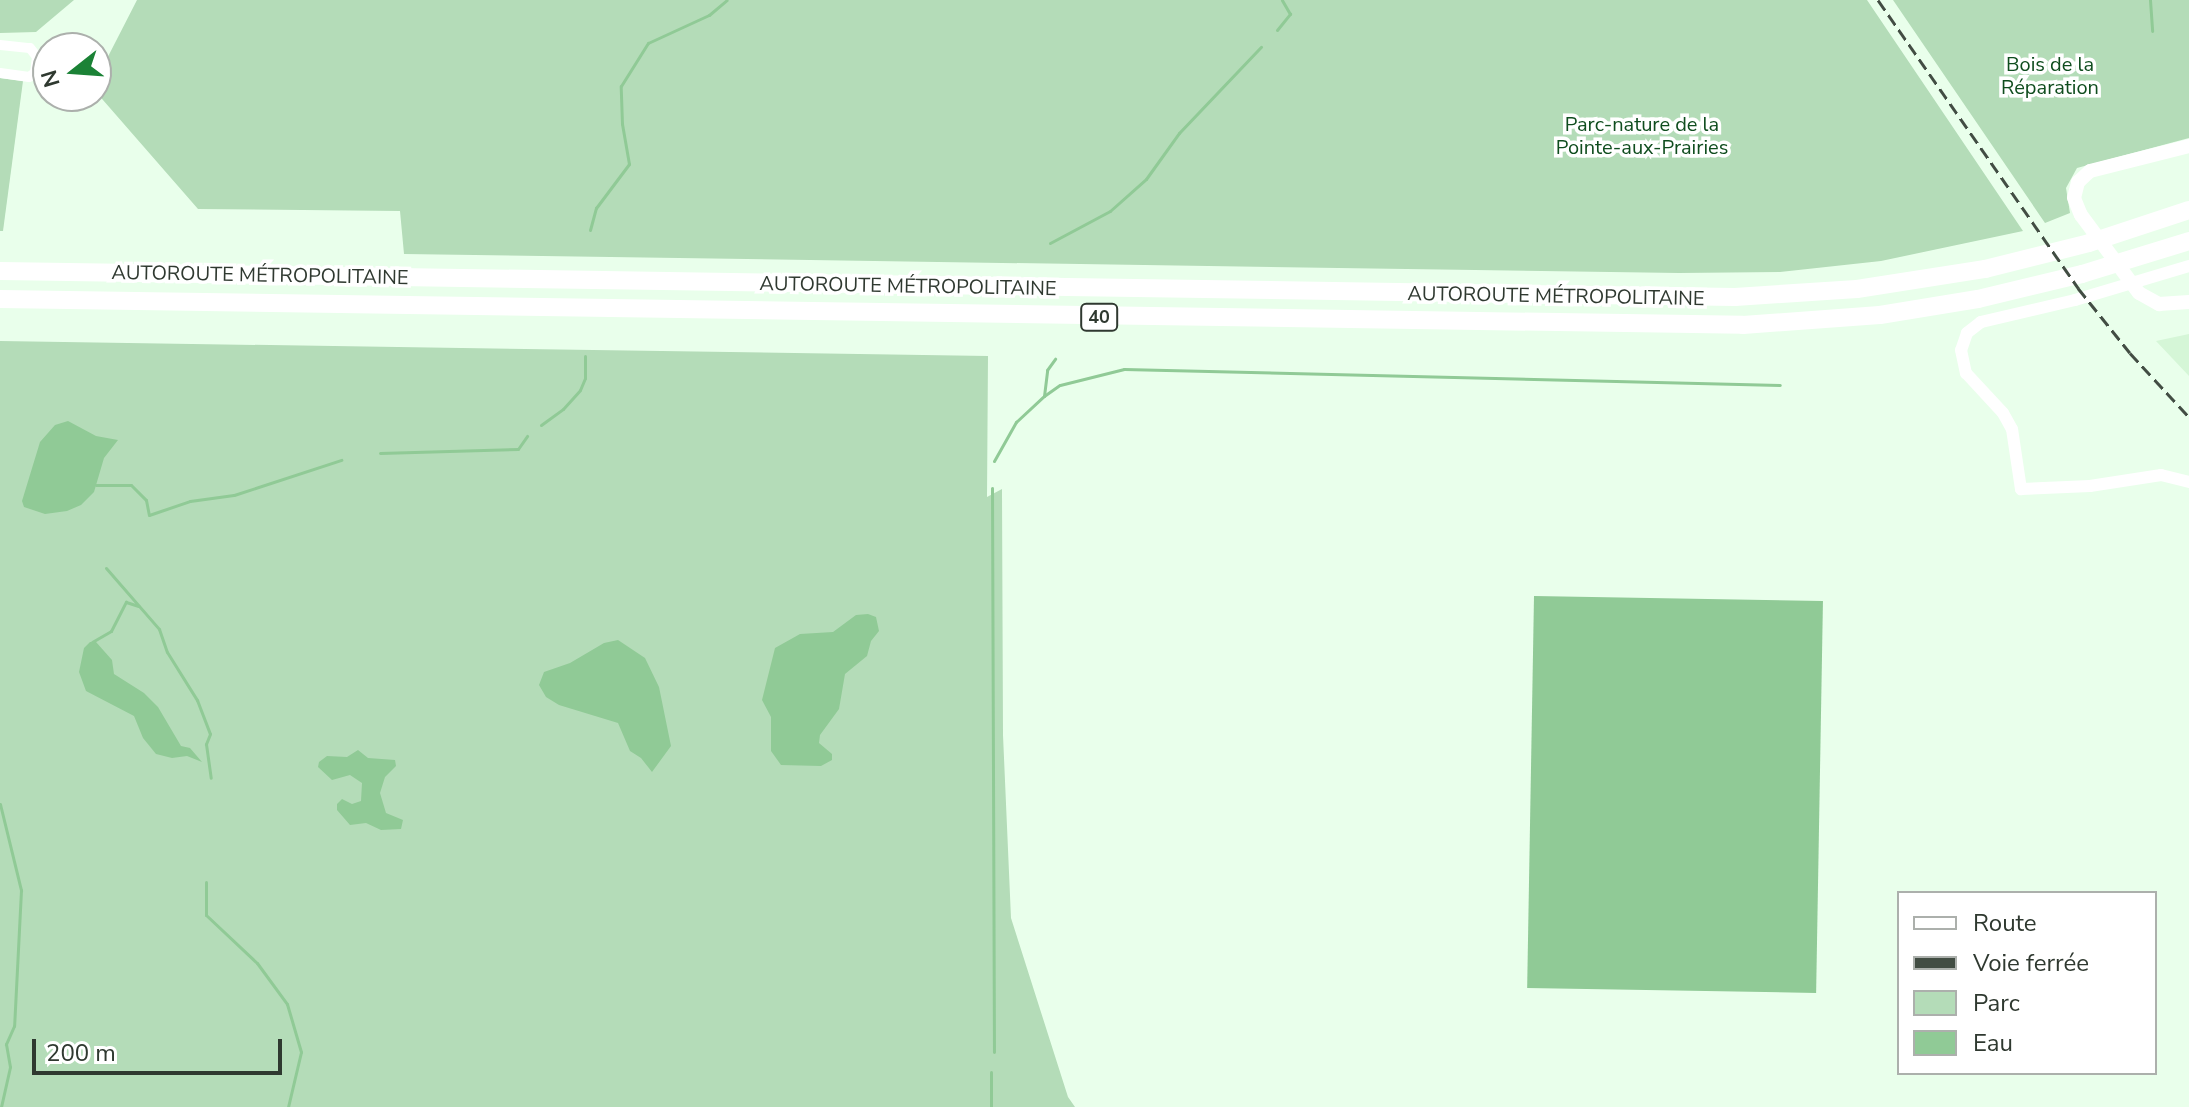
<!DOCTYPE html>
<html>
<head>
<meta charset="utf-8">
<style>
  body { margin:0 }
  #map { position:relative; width:2189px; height:1107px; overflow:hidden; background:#e9ffeb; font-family:"Nunito Sans",sans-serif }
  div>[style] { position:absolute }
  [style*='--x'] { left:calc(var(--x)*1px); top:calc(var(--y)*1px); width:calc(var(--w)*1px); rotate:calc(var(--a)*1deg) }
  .built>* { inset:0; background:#d5f6d7 }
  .green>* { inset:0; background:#b4dcb8 }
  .water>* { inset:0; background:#90ca96; transform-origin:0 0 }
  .stream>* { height:3px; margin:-1.5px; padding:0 1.5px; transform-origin:1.5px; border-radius:1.5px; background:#90ca96 }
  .minor>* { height:10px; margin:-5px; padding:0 5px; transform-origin:5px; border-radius:5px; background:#fff }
  .tertiary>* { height:12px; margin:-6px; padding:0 6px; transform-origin:6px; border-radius:6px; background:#fff }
  .secondary>* { height:14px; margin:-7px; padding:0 7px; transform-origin:7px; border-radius:7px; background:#fff }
  .motorway>* { height:18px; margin:-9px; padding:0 9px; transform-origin:9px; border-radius:9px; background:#fff }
  .rail>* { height:3px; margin-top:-1.5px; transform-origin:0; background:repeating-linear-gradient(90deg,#424d43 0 12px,transparent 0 18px) }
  span { translate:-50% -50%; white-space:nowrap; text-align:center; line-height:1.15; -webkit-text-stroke:7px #fff; paint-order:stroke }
  .shield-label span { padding:2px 6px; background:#fff; border:2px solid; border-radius:6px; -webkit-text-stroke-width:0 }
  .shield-label { font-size:18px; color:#2f3930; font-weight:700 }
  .park-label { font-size:20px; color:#0f4d1e }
  .street-label { font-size:20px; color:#2f3930 }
  .legend { position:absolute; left:1897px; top:891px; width:260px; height:184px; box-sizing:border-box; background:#fff; border:2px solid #acb0ac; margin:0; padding:10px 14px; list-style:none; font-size:24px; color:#2f3930 }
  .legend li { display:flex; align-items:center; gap:16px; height:40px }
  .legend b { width:40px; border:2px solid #acb0ac }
  .north { position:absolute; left:32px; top:32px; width:80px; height:80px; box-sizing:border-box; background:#fff; border:2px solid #acb0ac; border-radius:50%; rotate:253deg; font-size:22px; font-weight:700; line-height:32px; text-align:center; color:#2f3930 }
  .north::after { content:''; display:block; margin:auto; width:28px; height:36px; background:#1b8236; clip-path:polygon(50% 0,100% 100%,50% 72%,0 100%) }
  .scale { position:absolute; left:32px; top:1039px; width:250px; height:36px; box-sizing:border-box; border:4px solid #2f3930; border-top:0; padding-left:10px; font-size:24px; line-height:28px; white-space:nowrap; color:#2f3930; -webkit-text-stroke:6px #fff; paint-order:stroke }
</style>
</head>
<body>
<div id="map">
  <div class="built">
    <i style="clip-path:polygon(2189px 334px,2189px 376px,2156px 341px)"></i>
  </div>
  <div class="green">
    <i style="clip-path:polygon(0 0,74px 0,36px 32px,0 33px)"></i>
    <i style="clip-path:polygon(137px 0,1867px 0,2023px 231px,1881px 261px,1780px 272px,1679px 273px,404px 254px,400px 211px,198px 209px,96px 92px,96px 80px)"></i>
    <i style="clip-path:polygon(1893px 0,2189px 0,2189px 138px,2077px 168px,2066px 188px,2070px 213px,2045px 223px)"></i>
    <i style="clip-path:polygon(0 78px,23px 81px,3px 231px,0 231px)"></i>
    <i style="clip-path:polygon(0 341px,988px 356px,987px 497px,1002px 489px,1003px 735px,1011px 918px,1068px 1097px,1075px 1107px,0 1107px)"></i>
  </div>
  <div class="water">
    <i style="clip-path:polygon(68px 421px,96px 436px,118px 440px,104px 458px,94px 492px,81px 505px,67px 511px,45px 514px,24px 507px,22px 501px,40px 442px,55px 425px)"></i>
    <i style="left:1534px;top:596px;width:289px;height:392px;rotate:1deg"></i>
    <i style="clip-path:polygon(868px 614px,876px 617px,879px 631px,871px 641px,867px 656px,845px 674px,839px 709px,820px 735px,819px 743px,832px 754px,832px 760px,821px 766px,781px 765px,771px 751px,771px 717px,762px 700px,775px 648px,800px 634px,833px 632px,856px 615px)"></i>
    <i style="clip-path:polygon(618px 640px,645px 658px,659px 687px,671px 746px,652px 772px,641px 758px,630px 751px,618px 723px,559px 705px,546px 697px,539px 685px,544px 672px,570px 663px,604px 643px)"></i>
    <i style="clip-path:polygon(90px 642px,96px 642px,112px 660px,114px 674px,144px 693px,158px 707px,181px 746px,190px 748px,202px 762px,187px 756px,172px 758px,156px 754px,143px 738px,134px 716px,86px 691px,79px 672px,84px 648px)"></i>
    <i style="clip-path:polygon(358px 750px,368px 758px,395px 760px,396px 766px,385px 777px,380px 793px,386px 813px,403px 820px,401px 829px,381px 830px,366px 823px,350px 825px,337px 810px,337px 804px,342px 799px,352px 804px,361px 801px,362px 783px,350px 775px,332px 780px,318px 767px,319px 762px,327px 756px,347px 757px)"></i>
  </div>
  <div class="stream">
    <i style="--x:2150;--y:0;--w:31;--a:86"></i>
    <i style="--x:1277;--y:30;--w:21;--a:-51"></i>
    <i style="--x:1290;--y:14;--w:16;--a:-120"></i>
    <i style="--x:590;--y:230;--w:23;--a:-75"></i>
    <i style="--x:596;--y:208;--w:55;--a:-53.1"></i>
    <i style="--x:629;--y:164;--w:41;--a:-99.9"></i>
    <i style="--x:622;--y:124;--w:38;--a:-92"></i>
    <i style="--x:621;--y:86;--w:51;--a:-57.9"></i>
    <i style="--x:648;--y:43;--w:67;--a:-24.7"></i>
    <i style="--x:709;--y:15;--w:23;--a:-40"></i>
    <i style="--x:1050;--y:243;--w:68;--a:-28.1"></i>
    <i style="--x:1110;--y:211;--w:48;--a:-41.6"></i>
    <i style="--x:1146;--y:179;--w:57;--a:-54.3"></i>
    <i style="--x:1179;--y:133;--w:119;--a:-46.4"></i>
    <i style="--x:1044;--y:396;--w:26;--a:-83"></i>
    <i style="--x:1047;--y:370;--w:14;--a:-54"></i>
    <i style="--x:541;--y:425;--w:27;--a:-36"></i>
    <i style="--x:563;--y:409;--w:25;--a:-48"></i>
    <i style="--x:580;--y:390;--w:13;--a:-67"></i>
    <i style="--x:585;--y:378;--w:22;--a:-90"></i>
    <i style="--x:380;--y:453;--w:138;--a:-1.7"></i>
    <i style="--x:518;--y:449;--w:16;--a:-55"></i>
    <i style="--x:994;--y:461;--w:45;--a:-60.6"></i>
    <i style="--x:1016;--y:422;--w:38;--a:-43"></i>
    <i style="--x:1044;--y:396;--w:19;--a:-35"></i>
    <i style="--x:1060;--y:385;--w:66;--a:-14"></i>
    <i style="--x:1124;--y:369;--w:656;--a:1.4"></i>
    <i style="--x:96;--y:485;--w:35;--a:0"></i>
    <i style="--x:131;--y:485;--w:21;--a:45"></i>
    <i style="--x:146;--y:500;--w:15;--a:79"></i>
    <i style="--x:149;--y:515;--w:43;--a:-18.9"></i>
    <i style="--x:190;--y:501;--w:44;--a:-7.8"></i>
    <i style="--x:234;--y:495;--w:113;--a:-18.1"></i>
    <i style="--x:992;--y:488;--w:564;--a:89.8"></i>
    <i style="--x:106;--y:568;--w:81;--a:49"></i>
    <i style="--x:159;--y:629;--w:24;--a:71"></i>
    <i style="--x:167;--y:652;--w:57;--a:58"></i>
    <i style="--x:197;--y:700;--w:36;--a:69"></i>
    <i style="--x:210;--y:734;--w:11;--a:112"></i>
    <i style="--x:206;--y:744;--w:34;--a:82"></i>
    <i style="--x:92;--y:642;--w:22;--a:-30"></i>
    <i style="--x:111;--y:631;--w:33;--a:-63"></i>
    <i style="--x:126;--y:602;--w:13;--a:18"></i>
    <i style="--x:0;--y:804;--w:89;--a:76.3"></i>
    <i style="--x:21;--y:890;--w:136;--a:92.9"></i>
    <i style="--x:14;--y:1026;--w:20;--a:114"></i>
    <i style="--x:6;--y:1044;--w:23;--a:80"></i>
    <i style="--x:10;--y:1067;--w:41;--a:102.7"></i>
    <i style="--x:206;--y:882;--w:33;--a:90"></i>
    <i style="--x:206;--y:915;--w:70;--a:43.3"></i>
    <i style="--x:257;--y:963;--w:51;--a:53.8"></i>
    <i style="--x:287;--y:1004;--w:50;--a:73.7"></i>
    <i style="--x:301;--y:1052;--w:57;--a:103.3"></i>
    <i style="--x:991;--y:1107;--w:35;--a:-90"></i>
  </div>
  <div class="minor">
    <i style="--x:0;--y:45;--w:30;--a:6"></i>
    <i style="--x:30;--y:48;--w:11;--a:52"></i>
    <i style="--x:37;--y:57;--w:16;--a:97"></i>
    <i style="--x:35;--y:73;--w:7;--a:146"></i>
    <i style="--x:29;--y:77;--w:29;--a:-172"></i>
  </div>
  <div class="tertiary">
    <i style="--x:2189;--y:266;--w:119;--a:163.4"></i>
    <i style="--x:2075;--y:300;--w:97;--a:166.8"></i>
    <i style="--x:1981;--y:322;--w:18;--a:142"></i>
    <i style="--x:1967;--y:333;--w:18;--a:109"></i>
    <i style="--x:1961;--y:350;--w:24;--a:78"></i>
    <i style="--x:1966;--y:373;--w:54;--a:47.2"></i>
    <i style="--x:2003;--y:413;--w:18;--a:61"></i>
    <i style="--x:2012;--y:429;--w:61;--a:81.5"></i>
    <i style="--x:2021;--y:489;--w:69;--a:-2.5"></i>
    <i style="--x:2090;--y:486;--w:72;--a:-8.8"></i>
    <i style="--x:2161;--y:475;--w:29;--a:14"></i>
  </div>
  <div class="secondary">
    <i style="--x:2189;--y:146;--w:102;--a:165.8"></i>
    <i style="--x:2090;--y:171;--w:16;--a:137"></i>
    <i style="--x:2078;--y:182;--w:16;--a:104"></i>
    <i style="--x:2074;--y:198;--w:18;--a:68"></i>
    <i style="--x:2081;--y:215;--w:97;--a:53.4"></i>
    <i style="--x:2139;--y:293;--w:23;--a:29"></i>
    <i style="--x:2159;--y:304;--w:30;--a:-4"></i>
  </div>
  <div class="motorway">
    <i style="--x:0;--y:271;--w:1735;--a:0.86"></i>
    <i style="--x:1735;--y:297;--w:122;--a:-3.8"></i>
    <i style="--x:1857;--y:289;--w:130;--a:-8.9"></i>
    <i style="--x:1985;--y:269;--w:107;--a:-14"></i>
    <i style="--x:2089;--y:243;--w:105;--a:-18.3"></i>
    <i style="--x:0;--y:299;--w:1743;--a:0.85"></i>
    <i style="--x:1743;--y:325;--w:137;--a:-4.2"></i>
    <i style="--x:1880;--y:315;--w:99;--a:-9.3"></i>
    <i style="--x:1978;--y:299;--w:107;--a:-13.5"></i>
    <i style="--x:2082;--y:274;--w:112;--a:-17.1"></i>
  </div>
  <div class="rail">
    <i style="--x:1878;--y:0;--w:351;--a:55.2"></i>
    <i style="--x:2078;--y:288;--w:83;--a:51.3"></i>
    <i style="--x:2130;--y:353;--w:87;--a:47.3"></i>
  </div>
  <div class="shield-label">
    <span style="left:1099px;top:317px">40</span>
  </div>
  <div class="park-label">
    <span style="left:2050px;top:76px">Bois de la<br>Réparation</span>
    <span style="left:1642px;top:136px">Parc-nature de la<br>Pointe-aux-Prairies</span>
  </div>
  <div class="street-label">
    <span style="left:260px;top:275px;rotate:1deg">AUTOROUTE MÉTROPOLITAINE</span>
    <span style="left:908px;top:286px;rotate:1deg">AUTOROUTE MÉTROPOLITAINE</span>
    <span style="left:1556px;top:296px;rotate:1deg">AUTOROUTE MÉTROPOLITAINE</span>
  </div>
  <ul class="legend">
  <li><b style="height:10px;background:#fff"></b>Route</li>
  <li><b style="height:10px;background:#424d43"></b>Voie ferrée</li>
  <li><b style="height:22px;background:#b4dcb8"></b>Parc</li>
  <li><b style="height:22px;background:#90ca96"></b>Eau</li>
  </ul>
  <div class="north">N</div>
  <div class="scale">200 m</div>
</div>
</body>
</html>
